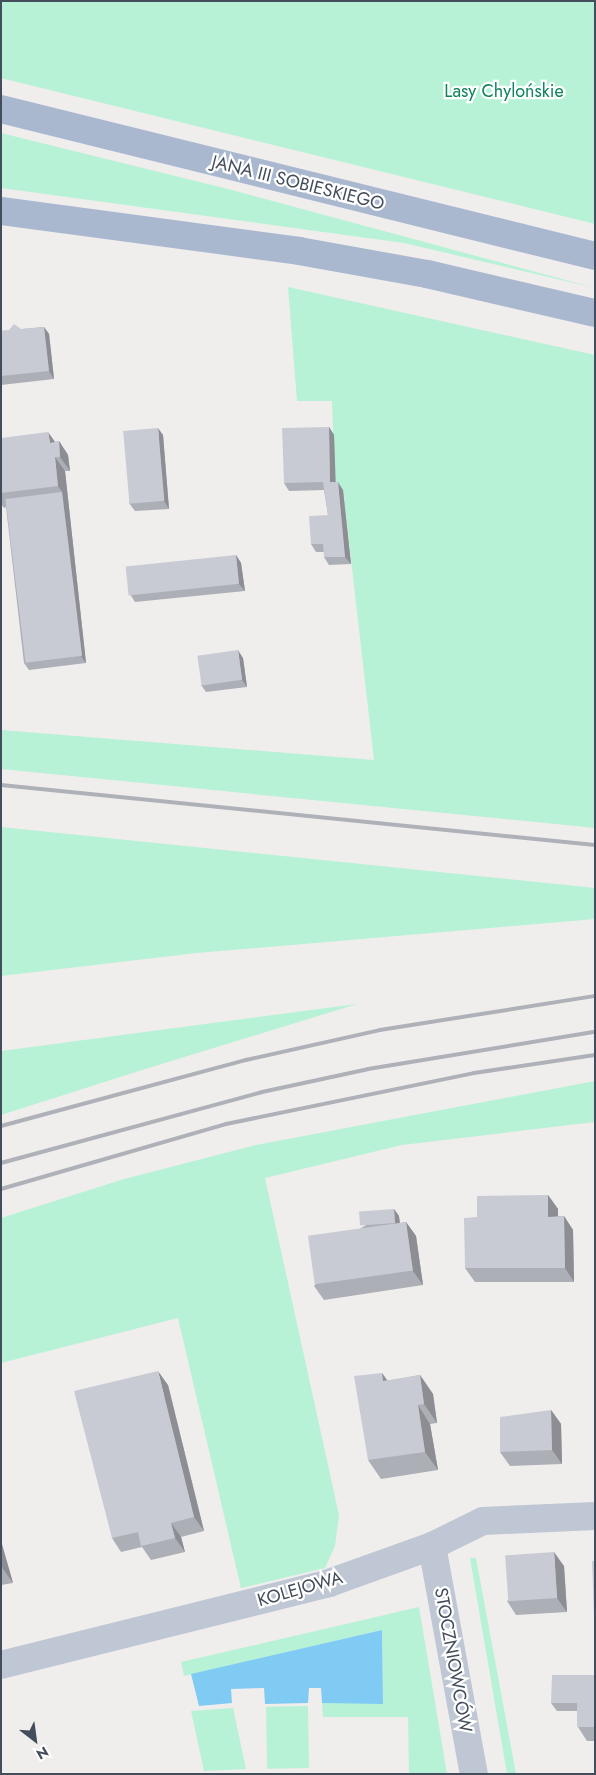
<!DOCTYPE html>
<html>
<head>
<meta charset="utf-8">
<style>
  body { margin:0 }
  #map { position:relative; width:596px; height:1775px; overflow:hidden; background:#f0eded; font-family:Jost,sans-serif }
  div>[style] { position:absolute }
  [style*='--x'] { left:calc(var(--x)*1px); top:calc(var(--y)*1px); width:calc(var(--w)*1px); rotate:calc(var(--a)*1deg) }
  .green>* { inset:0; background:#b7f2d6; transform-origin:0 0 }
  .water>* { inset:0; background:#80cbf3 }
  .minor>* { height:28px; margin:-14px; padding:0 14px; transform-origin:14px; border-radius:14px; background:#bfc7d4 }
  .major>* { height:28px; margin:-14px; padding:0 14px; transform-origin:14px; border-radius:14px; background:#aab8cf }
  .rail>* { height:4px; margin:-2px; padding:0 2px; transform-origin:2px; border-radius:2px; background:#afb1b9 }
  .wall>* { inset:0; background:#adafb6 }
  .shaded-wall>* { inset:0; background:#8d8e94 }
  .building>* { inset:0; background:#c9cbd4; transform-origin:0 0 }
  span { translate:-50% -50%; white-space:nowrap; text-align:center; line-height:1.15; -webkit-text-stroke:4.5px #fff; paint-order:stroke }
  .park-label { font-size:18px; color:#0f845a }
  .street-label { font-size:18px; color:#444d5c }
  .frame { position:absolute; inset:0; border:2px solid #444d5c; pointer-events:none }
  .north { position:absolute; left:10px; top:1715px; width:50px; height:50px; -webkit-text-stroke:4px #fff; paint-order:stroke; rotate:150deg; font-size:14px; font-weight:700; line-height:20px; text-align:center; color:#444d5c }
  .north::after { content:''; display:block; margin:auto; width:18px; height:22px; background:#444d5c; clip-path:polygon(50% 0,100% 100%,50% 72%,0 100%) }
</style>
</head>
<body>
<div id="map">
  <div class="green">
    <i style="clip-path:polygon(1px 1px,595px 1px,595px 224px,1px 78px)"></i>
    <i style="clip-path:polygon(1px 133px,232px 190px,595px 288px,404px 243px,1px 188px)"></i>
    <i style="clip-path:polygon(288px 287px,595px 355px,595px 828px,1px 769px,1px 730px,374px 760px,343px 490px,335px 490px,332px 401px,297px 401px)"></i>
    <i style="clip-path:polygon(1px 827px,595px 888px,595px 919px,197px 953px,1px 976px)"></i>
    <i style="clip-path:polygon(357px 1004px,139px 1071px,1px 1115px,1px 1051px)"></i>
    <i style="clip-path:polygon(595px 1081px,595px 1122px,402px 1145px,265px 1178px,339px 1515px,335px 1546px,325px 1568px,241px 1588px,178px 1318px,1px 1363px,1px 1218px,124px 1179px,256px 1145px)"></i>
    <i style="clip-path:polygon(470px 1558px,476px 1558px,516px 1774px,507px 1774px)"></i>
    <i style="clip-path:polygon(419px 1607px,447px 1774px,409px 1774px,408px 1717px,323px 1717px,322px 1703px,383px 1703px,382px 1630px,184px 1676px,181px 1662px)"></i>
    <i style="left:308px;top:1706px;width:62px;height:42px;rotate:89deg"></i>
    <i style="clip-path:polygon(233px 1708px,246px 1769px,204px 1771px,191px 1711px)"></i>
  </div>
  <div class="water">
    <i style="clip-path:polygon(382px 1630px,383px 1704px,322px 1703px,321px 1688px,309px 1688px,308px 1703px,265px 1704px,264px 1688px,231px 1689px,232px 1703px,199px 1706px,191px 1674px)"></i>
  </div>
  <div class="minor">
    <i style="--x:432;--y:1546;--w:232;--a:79.6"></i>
    <i style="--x:1;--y:1665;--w:338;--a:-14"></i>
    <i style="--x:329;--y:1583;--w:109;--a:-19.8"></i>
    <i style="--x:432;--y:1546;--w:57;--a:-26.1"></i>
    <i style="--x:483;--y:1521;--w:112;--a:-2.6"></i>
  </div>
  <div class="major">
    <i style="--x:1;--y:109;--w:612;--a:13.9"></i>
    <i style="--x:1;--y:211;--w:301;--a:7.6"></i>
    <i style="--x:299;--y:251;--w:130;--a:10.2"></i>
    <i style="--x:427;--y:274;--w:172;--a:13.1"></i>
  </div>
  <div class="rail">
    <i style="--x:1;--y:785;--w:597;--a:5.77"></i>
    <i style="--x:1;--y:1126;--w:254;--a:-15.1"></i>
    <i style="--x:246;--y:1060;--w:137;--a:-12.6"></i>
    <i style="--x:380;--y:1030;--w:218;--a:-9"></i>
    <i style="--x:1;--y:1163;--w:270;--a:-15.2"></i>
    <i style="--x:262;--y:1092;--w:108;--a:-12.2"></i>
    <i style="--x:368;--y:1069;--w:230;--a:-9.3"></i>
    <i style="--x:1;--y:1189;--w:234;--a:-16.1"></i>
    <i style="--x:226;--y:1124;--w:253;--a:-11.6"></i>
    <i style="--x:474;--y:1073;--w:122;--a:-8.5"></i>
  </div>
  <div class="wall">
    <i style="clip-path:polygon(44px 327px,49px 334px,54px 379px,1px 385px,1px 331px)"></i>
    <i style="clip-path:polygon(329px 427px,334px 435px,335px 482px,343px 490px,351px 564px,329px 565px,324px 557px,324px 552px,316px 552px,311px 544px,328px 515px,324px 490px,289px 491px,284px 483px)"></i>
    <i style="clip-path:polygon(163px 435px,169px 509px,135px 511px,129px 503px)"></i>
    <i style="clip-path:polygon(1px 438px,55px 442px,59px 441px,68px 455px,70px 471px,65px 471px,86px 663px,29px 670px,24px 663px,6px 507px,4px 508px,1px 504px)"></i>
    <i style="clip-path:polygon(236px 555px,241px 563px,245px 591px,135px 602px,130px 594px)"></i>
    <i style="clip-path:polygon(243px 658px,247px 687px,206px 692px,201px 685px)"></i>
    <i style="clip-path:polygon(548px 1195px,558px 1209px,558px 1216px,564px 1216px,573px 1230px,574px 1282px,475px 1282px,465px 1268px,477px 1217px)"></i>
    <i style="clip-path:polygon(394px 1209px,399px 1216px,400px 1223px,406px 1222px,416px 1236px,423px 1285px,324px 1300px,314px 1286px,361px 1228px)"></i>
    <i style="clip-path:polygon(382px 1373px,387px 1381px,420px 1375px,433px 1394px,437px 1423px,430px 1424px,438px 1470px,381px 1479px,368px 1460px)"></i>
    <i style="clip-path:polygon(168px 1385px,204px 1531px,181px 1537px,185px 1552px,151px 1560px,142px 1547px,121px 1552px,112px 1538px)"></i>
    <i style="clip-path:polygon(551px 1410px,561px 1424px,562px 1464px,510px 1466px,500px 1452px)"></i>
    <i style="clip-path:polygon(1px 1541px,13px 1583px,1px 1585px)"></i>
    <i style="clip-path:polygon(564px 1566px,567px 1612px,516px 1615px,507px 1601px)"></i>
    <i style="clip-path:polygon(595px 1675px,595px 1741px,587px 1741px,578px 1727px,578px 1711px,557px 1711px,551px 1703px)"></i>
  </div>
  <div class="shaded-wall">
    <i style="clip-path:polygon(44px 327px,49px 334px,54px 379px,49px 371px)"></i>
    <i style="clip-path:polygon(329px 427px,334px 435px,336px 490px,330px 482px)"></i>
    <i style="clip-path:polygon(158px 428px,163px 435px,169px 509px,164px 501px)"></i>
    <i style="clip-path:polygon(48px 432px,58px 446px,50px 443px)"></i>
    <i style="clip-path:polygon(59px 441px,68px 455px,70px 471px,60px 457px)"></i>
    <i style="clip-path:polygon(55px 457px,65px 471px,86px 663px,81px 656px,62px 492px,58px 486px)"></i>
    <i style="clip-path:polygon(338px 482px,343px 490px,351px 564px,345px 557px)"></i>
    <i style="clip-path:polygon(236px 555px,241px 563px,245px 591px,239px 584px)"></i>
    <i style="clip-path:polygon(238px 650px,243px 658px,247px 687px,242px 680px)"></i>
    <i style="clip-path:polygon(548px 1195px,558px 1209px,558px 1230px,548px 1217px)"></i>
    <i style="clip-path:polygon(394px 1209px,399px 1216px,401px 1238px,396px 1230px)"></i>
    <i style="clip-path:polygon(564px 1216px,573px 1230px,574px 1282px,565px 1268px)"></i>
    <i style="clip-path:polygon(406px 1222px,416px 1236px,423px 1285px,413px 1271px)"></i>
    <i style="clip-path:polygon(158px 1371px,168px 1385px,204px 1531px,194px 1517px)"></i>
    <i style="clip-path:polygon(382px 1373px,395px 1391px,383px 1381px)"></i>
    <i style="clip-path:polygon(420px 1375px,433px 1394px,437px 1423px,424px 1404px)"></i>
    <i style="clip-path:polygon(418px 1405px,430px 1424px,438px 1470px,425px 1452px)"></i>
    <i style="clip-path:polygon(551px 1410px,561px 1424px,562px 1464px,552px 1450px)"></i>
    <i style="clip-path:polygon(171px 1523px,181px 1537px,185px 1552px,175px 1538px)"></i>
    <i style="clip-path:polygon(1px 1541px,13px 1583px,3px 1569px,1px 1563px)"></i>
    <i style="clip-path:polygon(554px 1552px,564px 1566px,567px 1612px,557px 1598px)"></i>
  </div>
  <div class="building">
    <i style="clip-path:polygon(14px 324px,21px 329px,44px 327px,49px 371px,1px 376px,1px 331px,9px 330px)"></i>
    <i style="clip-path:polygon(329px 427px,330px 482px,338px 482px,345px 557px,324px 557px,323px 544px,311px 544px,309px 516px,328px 515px,323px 482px,284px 483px,282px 428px)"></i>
    <i style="left:158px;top:428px;width:73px;height:35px;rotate:85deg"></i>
    <i style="clip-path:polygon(48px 432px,50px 443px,59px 441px,60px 457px,55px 457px,58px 486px,1px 493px,1px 438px)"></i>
    <i style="left:62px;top:492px;width:165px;height:57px;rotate:83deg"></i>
    <i style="left:236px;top:555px;width:29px;height:111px;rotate:84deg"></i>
    <i style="left:238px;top:650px;width:30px;height:41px;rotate:82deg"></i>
    <i style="clip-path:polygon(548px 1195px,548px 1217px,564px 1216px,565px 1268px,465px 1268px,464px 1218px,477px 1217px,477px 1196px)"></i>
    <i style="left:394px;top:1209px;width:14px;height:35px;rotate:86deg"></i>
    <i style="left:406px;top:1222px;width:49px;height:99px;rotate:82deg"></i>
    <i style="clip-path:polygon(158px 1371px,194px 1517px,171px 1523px,175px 1538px,141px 1546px,138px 1532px,112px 1538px,74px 1391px)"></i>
    <i style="clip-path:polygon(382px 1373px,383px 1381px,420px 1375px,424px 1404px,418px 1405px,425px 1452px,368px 1460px,354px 1376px)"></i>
    <i style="clip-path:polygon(551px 1410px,552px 1450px,500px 1452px,500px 1417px)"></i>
    <i style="left:554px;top:1552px;width:46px;height:49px;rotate:86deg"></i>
    <i style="clip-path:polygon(592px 1561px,595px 1561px,595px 1617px,594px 1617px)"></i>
    <i style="clip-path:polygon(552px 1675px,595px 1675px,595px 1697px,577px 1697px,577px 1703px,551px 1703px)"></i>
    <i style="left:577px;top:1697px;width:18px;height:30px"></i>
  </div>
  <div class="park-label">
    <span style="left:504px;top:91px">Lasy Chylońskie</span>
  </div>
  <div class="street-label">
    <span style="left:298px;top:183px;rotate:14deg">JANA III SOBIESKIEGO</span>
    <span style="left:300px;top:1589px;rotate:-16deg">KOLEJOWA</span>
    <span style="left:453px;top:1660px;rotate:80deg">STOCZNIOWCÓW</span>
  </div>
  <div class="frame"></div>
  <div class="north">N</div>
</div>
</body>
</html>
